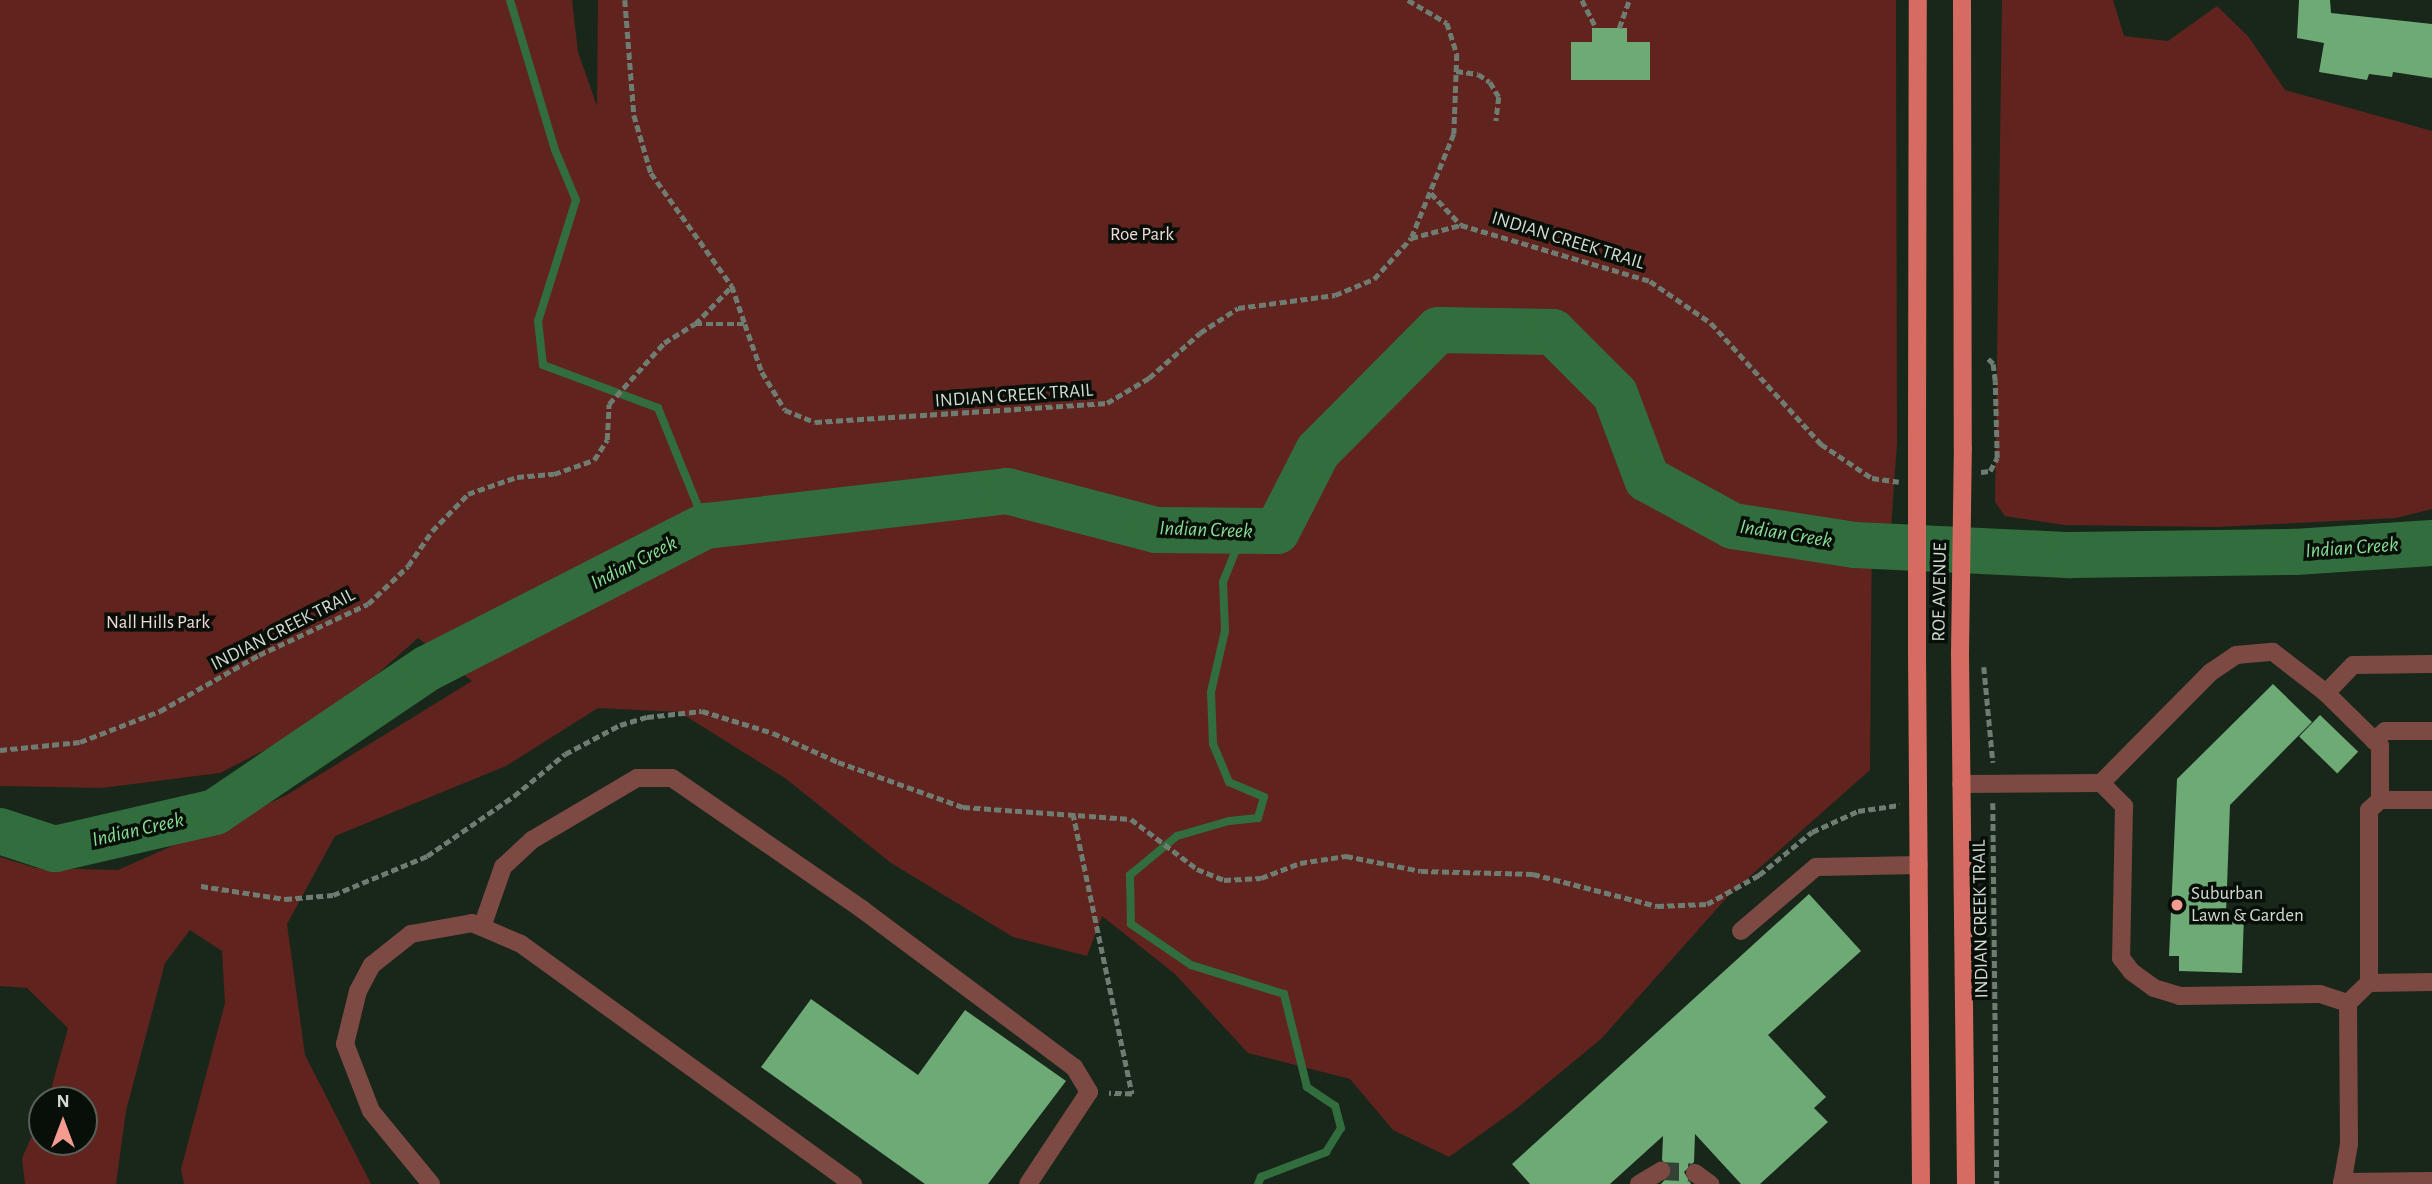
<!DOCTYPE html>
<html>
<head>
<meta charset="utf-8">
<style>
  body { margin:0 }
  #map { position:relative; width:2432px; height:1184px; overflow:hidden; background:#18271a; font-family:"Alegreya Sans",sans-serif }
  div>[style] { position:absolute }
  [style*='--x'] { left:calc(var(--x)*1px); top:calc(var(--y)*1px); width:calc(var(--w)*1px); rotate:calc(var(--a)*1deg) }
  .green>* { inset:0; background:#61231e }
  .stream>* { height:8px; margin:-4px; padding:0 4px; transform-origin:4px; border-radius:4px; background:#326e3d }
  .river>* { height:46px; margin:-23px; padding:0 23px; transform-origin:23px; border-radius:23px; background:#326e3d }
  .building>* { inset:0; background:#6daa75; transform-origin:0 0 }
  .minor-tunnel>* { height:18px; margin-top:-9px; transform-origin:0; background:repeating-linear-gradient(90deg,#344236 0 18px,transparent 0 27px) }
  .path>* { height:4.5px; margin-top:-2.25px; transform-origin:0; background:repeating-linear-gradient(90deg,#6f7c71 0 7px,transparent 0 10.5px) }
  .minor>* { height:18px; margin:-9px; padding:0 9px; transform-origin:9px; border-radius:9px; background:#7d4943 }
  .major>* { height:18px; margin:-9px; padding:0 9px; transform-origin:9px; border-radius:9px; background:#d66b61 }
  .major-bridge>* { height:18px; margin:-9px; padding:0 9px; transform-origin:9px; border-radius:9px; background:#d66b61 }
  .dots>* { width:19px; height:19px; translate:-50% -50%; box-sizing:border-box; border:4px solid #080e08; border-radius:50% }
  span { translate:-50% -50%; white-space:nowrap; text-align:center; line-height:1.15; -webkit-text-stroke:7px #080e08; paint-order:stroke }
  .park-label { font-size:19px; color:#f1dad7 }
  .street-label { font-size:19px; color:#d1dbd2 }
  .poi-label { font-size:19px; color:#d1dbd2 }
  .left { translate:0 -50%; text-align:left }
  .water-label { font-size:21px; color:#88dd94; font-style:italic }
  .north { position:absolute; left:28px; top:1086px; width:70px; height:70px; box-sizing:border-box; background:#080e08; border:2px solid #586059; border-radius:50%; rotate:0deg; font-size:19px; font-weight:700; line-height:28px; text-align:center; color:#d1dbd2 }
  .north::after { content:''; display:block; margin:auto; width:24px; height:32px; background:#f59c91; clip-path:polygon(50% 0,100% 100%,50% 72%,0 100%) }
</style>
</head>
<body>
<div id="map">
  <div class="green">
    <i style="clip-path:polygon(0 0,572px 0,578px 52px,597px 106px,598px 0,1896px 0,1897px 443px,1891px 528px,1872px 524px,1870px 770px,1730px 894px,1601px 1039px,1516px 1109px,1449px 1157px,1393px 1130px,1350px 1079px,1248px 1053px,1175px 974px,1102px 916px,1087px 956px,1013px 937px,891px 863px,785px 778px,679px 712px,598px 708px,506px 766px,335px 836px,287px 924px,305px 1055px,371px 1184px,184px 1184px,181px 1169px,225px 1003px,222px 951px,190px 930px,165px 963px,126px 1111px,116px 1184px,25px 1184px,22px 1158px,42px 1114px,42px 1142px,84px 1142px,84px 1100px,48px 1100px,68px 1028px,27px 988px,0 986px,0 857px,36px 868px,118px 870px,285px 796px,472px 681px,418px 638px,329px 717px,220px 773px,101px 788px,0 786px)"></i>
    <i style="clip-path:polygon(2002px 0,2113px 0,2124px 36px,2168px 41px,2217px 6px,2248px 36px,2285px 90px,2432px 131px,2432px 509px,2396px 518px,2217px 527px,2064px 525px,2005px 516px,1995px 502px)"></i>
  </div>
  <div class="stream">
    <i style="--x:510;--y:0;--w:157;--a:73.3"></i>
    <i style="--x:555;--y:150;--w:54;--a:67.2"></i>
    <i style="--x:576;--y:200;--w:127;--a:107.4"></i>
    <i style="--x:538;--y:321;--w:44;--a:83.5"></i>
    <i style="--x:543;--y:365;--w:123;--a:20.5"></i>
    <i style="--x:658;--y:408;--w:127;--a:67.9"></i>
    <i style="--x:1258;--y:1184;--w:8;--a:-67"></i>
    <i style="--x:1261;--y:1177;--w:70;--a:-21"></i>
    <i style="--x:1326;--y:1152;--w:28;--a:-58"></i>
    <i style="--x:1341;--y:1128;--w:23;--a:-105"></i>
    <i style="--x:1335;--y:1106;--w:34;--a:-146"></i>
    <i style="--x:1307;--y:1087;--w:96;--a:-103.9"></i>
    <i style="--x:1284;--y:994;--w:97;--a:-162.7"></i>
    <i style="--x:1191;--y:965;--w:73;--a:-145.7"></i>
    <i style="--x:1131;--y:924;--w:49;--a:-91.2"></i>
    <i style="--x:1130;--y:875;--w:61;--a:-39.7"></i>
    <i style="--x:1177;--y:836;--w:54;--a:-16.1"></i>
    <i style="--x:1229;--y:821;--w:29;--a:-6"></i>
    <i style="--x:1258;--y:818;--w:22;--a:-74"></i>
    <i style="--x:1264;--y:797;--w:38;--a:-157"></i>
    <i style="--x:1229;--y:782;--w:41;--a:-112.8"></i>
    <i style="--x:1213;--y:744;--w:52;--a:-92.2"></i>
    <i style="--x:1211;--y:692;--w:63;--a:-77.1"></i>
    <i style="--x:1225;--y:631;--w:49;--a:-92.3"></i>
    <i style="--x:1223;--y:582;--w:32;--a:-68"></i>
    <i style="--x:1235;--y:552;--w:38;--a:-33"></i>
  </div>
  <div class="river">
    <i style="--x:0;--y:831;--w:58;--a:18.1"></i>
    <i style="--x:55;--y:849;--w:164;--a:-13"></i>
    <i style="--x:215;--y:812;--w:257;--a:-34.1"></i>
    <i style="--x:428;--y:668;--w:312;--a:-27.1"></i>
    <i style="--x:706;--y:526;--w:303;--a:-6.6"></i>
    <i style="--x:1007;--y:491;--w:154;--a:14.7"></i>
    <i style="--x:1156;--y:530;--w:121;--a:0.5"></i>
    <i style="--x:1277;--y:531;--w:90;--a:-62.9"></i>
    <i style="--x:1318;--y:451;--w:170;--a:-45.2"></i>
    <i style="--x:1438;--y:330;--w:115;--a:1"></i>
    <i style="--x:1553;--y:332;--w:88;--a:45"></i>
    <i style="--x:1615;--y:394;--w:91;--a:69.4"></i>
    <i style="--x:1647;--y:479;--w:98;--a:28.7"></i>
    <i style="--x:1733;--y:526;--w:123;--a:8.9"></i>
    <i style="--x:1855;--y:545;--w:216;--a:2.7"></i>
    <i style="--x:2071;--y:555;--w:224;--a:-0.8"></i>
    <i style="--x:2295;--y:552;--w:137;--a:-3.8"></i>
  </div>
  <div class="building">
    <i style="clip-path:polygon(2299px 0,2330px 0,2331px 13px,2432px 24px,2432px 78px,2393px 72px,2392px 77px,2369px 74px,2367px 80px,2319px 72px,2324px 43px,2297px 38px)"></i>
    <i style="clip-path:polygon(1592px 28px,1627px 28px,1627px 42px,1650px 42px,1650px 80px,1571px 80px,1571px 42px,1592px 42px)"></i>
    <i style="clip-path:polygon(2273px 684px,2312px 722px,2230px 805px,2226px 914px,2244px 915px,2242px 973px,2179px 971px,2179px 956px,2169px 956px,2177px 779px)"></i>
    <i style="left:2320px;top:715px;width:53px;height:30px;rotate:44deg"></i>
    <i style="clip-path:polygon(1809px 894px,1861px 951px,1768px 1035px,1826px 1097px,1814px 1108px,1828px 1122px,1760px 1184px,1741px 1184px,1695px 1134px,1694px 1162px,1684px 1172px,1691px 1184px,1661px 1184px,1672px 1172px,1662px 1160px,1663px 1136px,1610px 1184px,1530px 1184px,1512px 1164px)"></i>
    <i style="clip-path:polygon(811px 999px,918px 1075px,965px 1010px,1066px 1081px,988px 1184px,925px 1184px,761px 1067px)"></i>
  </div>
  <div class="minor-tunnel">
    <i style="--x:1661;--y:1171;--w:34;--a:3"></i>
  </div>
  <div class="path">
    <i style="--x:625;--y:0;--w:115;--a:85.5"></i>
    <i style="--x:634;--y:115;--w:60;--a:73.7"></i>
    <i style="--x:651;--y:173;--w:139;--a:54.4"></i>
    <i style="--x:732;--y:286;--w:40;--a:71.1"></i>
    <i style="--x:1408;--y:0;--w:45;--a:30.5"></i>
    <i style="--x:1447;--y:23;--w:33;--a:72"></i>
    <i style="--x:1457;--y:54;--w:80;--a:92.1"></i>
    <i style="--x:1454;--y:134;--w:111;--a:112.2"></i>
    <i style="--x:1582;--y:0;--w:31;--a:63"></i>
    <i style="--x:1619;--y:28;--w:30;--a:-70"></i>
    <i style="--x:1456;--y:71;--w:22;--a:8"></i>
    <i style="--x:1478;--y:74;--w:14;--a:34"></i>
    <i style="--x:1490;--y:82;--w:17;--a:59"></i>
    <i style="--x:1499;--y:97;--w:24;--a:97"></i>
    <i style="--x:1431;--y:193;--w:44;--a:46.8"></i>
    <i style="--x:695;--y:324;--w:53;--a:-45.8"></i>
    <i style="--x:1981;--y:472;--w:9;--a:-6"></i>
    <i style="--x:1990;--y:471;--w:15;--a:-62"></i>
    <i style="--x:1997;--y:458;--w:77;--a:-91.5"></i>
    <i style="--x:1995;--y:381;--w:17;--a:-97"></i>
    <i style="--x:1993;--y:364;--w:10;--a:-135"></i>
    <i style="--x:1984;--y:667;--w:96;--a:84.6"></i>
    <i style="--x:0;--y:750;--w:80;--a:-5.7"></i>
    <i style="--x:80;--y:742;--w:86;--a:-21.2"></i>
    <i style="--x:160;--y:711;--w:114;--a:-29.5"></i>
    <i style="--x:259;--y:655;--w:120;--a:-25.1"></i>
    <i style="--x:368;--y:604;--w:55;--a:-43.5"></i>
    <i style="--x:408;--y:566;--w:42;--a:-55.6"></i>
    <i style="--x:432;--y:531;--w:52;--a:-45.8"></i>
    <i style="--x:468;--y:494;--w:52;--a:-19.1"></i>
    <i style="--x:517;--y:477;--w:37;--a:-5"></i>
    <i style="--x:554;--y:474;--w:42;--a:-19.3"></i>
    <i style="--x:594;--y:460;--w:24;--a:-57"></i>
    <i style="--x:607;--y:440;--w:36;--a:-87"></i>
    <i style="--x:609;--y:404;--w:82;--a:-48"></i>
    <i style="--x:664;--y:343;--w:36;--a:-32"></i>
    <i style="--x:695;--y:324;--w:50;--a:0"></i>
    <i style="--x:745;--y:324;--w:51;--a:70.5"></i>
    <i style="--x:762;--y:372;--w:44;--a:58.8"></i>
    <i style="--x:785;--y:410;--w:32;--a:22"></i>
    <i style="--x:815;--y:422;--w:293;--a:-3.7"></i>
    <i style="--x:1107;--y:403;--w:49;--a:-30.8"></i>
    <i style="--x:1149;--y:378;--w:68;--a:-41.4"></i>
    <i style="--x:1200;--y:333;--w:45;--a:-33.3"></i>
    <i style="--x:1238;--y:308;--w:98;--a:-7.6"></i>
    <i style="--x:1335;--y:295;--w:42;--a:-22.3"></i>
    <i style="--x:1374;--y:279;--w:55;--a:-47.9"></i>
    <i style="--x:1411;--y:238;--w:52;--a:-14.6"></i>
    <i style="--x:1461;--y:225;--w:197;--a:16.5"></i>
    <i style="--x:1650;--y:281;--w:74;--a:34.5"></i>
    <i style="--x:1711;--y:323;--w:164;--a:47.7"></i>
    <i style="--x:1821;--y:444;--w:61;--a:33.7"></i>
    <i style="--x:1872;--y:478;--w:27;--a:8"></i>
    <i style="--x:1993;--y:803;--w:381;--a:89.4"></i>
    <i style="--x:1073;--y:813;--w:287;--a:78.1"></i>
    <i style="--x:1132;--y:1094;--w:23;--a:-178"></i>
    <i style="--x:201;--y:886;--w:85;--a:8.8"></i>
    <i style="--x:285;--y:899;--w:48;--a:-4.8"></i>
    <i style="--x:333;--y:895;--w:102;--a:-22.5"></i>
    <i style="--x:427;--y:856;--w:106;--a:-34.6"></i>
    <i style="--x:514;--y:796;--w:66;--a:-39.5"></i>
    <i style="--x:565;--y:754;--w:62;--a:-27.8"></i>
    <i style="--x:620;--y:725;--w:28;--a:-17"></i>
    <i style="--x:647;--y:717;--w:55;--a:-6.2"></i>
    <i style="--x:702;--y:711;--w:74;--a:17.2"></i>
    <i style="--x:773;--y:733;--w:71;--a:24"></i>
    <i style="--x:838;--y:762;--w:133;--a:19.8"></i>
    <i style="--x:963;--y:807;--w:168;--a:4.1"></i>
    <i style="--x:1131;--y:819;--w:83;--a:37.1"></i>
    <i style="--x:1197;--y:869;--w:29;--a:22"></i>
    <i style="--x:1224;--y:880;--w:37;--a:-3"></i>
    <i style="--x:1261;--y:878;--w:42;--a:-21"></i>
    <i style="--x:1300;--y:863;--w:47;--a:-8.7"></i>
    <i style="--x:1346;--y:856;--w:76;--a:11.3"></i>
    <i style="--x:1421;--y:871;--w:112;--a:1.5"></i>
    <i style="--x:1533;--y:874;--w:128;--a:14.5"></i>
    <i style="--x:1657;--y:906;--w:50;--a:-2.3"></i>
    <i style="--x:1707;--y:904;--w:60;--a:-29.1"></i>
    <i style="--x:1759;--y:875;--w:68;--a:-39.1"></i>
    <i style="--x:1812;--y:832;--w:51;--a:-24.5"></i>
    <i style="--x:1858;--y:811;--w:42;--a:-8.1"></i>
  </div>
  <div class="minor">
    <i style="--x:2326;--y:693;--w:76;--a:44.5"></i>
    <i style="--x:2380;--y:746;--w:54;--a:90"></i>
    <i style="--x:2374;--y:741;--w:15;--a:-42"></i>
    <i style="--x:2385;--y:731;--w:47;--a:0"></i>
    <i style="--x:2101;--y:783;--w:33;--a:45"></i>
    <i style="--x:2124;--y:806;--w:152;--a:91.1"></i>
    <i style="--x:2121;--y:958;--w:18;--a:52"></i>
    <i style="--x:2132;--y:972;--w:27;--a:36"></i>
    <i style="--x:2154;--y:988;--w:27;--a:17"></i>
    <i style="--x:2180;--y:996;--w:140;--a:-0.8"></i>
    <i style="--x:2320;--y:994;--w:29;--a:18"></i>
    <i style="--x:1961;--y:784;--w:140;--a:-0.4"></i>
    <i style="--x:2101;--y:783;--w:156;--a:-45.3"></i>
    <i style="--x:2211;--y:672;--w:30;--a:-34"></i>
    <i style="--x:2236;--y:655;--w:37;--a:-5"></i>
    <i style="--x:2273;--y:652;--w:67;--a:37.7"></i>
    <i style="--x:2326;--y:693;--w:39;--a:-46"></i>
    <i style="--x:2353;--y:665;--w:79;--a:-0.7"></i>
    <i style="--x:482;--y:927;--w:64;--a:-70.7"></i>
    <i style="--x:503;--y:867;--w:40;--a:-43"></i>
    <i style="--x:532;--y:840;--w:122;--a:-30.6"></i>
    <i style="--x:637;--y:778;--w:35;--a:0"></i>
    <i style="--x:672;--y:778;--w:232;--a:34.6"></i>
    <i style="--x:863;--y:910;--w:263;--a:36.7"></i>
    <i style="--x:1074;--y:1067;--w:29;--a:59"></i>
    <i style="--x:1089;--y:1092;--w:110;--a:123.5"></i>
    <i style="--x:1741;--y:931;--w:99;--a:-40.5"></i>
    <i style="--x:1816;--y:867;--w:103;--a:-1.1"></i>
    <i style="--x:2369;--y:983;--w:63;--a:-0.9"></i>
    <i style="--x:1695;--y:1173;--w:19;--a:36"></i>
    <i style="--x:2342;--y:1182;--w:90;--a:-0.6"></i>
    <i style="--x:431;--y:1184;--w:94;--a:-129.4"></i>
    <i style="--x:371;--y:1111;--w:72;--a:-111.2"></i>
    <i style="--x:345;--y:1044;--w:55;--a:-76.2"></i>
    <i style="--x:358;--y:991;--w:30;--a:-62"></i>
    <i style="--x:372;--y:965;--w:50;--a:-38.5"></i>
    <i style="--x:411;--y:934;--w:62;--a:-10.2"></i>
    <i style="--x:472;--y:923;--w:53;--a:23.2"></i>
    <i style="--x:521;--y:944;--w:410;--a:35.9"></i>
    <i style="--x:1639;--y:1184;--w:26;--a:-31"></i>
    <i style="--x:2342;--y:1184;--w:41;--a:-80.1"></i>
    <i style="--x:2349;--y:1144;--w:141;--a:-90.4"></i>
    <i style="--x:2348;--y:1003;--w:29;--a:-44"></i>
    <i style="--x:2369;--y:983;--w:173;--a:-90"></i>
    <i style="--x:2369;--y:810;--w:15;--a:-42"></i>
    <i style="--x:2380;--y:800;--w:52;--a:0"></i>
  </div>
  <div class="major">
    <i style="--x:1962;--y:0;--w:448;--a:89.9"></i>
    <i style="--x:1917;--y:445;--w:445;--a:-89.9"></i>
    <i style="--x:1917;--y:652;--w:532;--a:89.57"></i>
    <i style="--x:1960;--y:654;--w:530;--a:89.35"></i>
  </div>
  <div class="major-bridge">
    <i style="--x:1917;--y:445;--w:207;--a:90"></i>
    <i style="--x:1960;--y:654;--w:206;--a:-89.2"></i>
  </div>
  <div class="dots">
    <i style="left:2177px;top:905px;background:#f59c91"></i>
  </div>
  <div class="park-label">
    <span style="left:1142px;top:235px">Roe Park</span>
    <span style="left:158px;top:623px">Nall Hills Park</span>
  </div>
  <div class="street-label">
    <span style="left:1568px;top:241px;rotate:17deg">INDIAN CREEK TRAIL</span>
    <span style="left:1014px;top:396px;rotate:-4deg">INDIAN CREEK TRAIL</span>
    <span style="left:1940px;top:592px;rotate:-89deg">ROE AVENUE</span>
    <span style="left:283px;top:630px;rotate:-27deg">INDIAN CREEK TRAIL</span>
    <span style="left:1981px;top:919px;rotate:-91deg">INDIAN CREEK TRAIL</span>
  </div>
  <div class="poi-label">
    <span class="left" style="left:2191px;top:905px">Suburban<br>Lawn &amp; Garden</span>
  </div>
  <div class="water-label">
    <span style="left:1206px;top:530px;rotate:2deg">Indian Creek</span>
    <span style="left:1786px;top:534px;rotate:9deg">Indian Creek</span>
    <span style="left:2352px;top:548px;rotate:-4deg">Indian Creek</span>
    <span style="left:634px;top:563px;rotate:-27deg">Indian Creek</span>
    <span style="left:138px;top:830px;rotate:-13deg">Indian Creek</span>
  </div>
  <div class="north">N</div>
</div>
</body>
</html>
